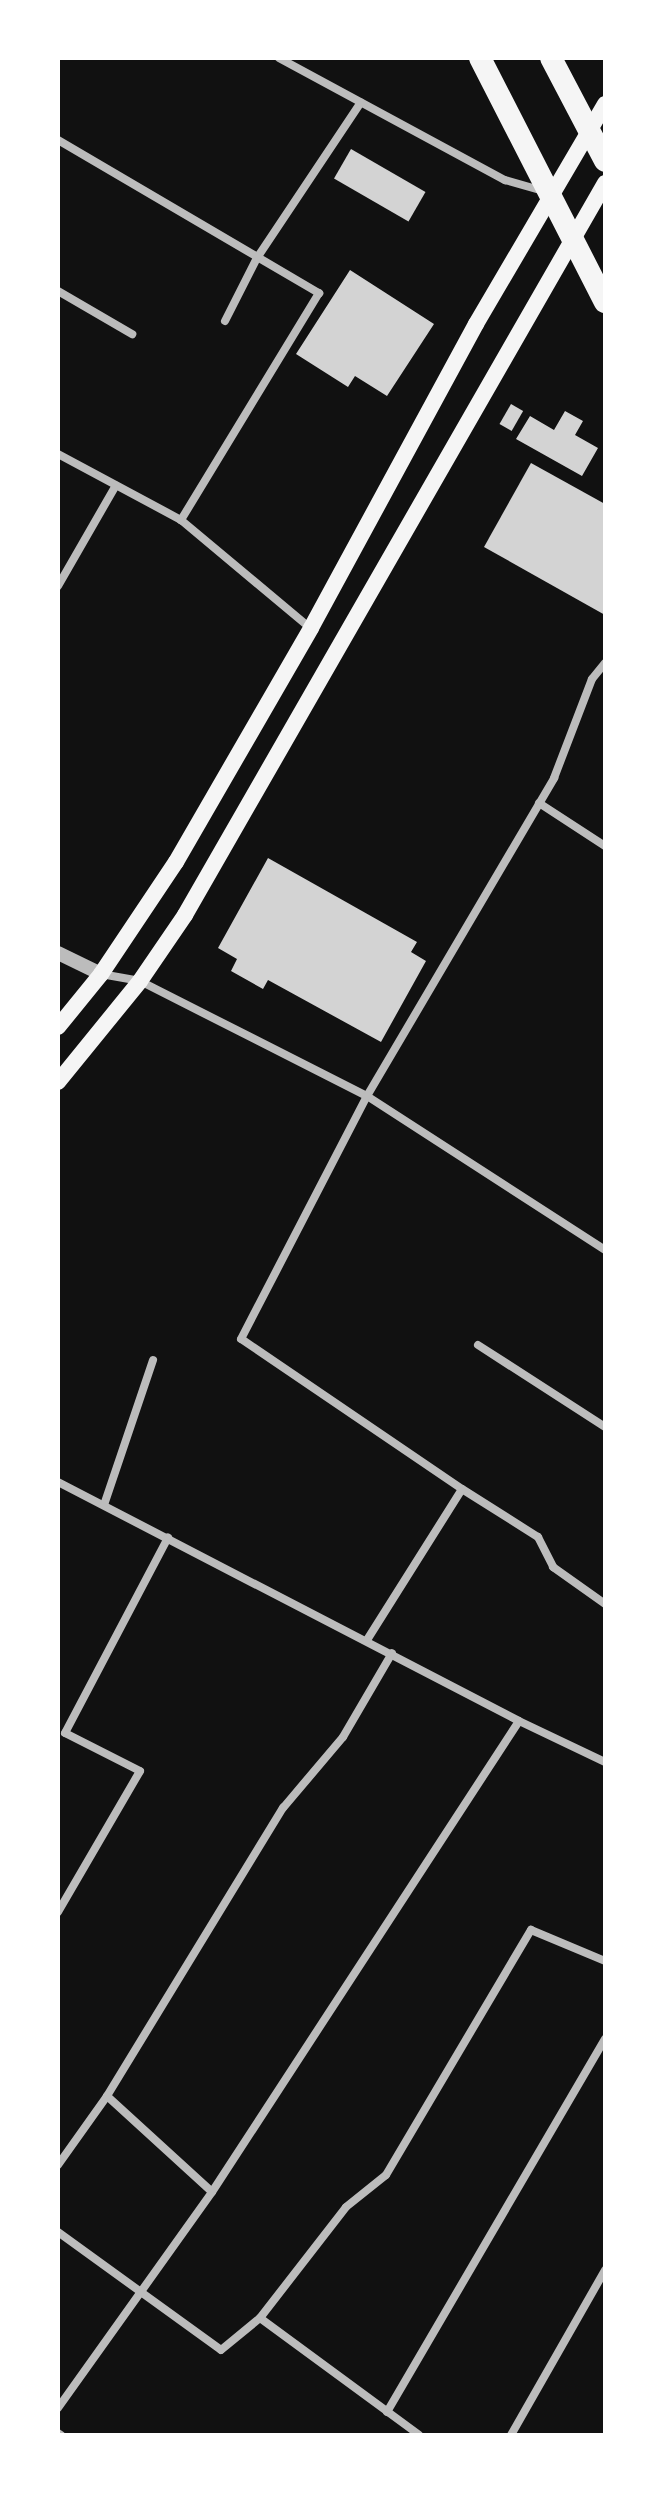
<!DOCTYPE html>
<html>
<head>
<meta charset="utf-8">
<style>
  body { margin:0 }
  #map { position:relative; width:663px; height:2493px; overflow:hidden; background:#111; font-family:"Titillium Web",sans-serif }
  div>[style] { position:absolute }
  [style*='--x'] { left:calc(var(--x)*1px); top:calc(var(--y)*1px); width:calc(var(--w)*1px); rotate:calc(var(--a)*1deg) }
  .building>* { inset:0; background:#d3d3d3; transform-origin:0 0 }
  .minor>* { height:8px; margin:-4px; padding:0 4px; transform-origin:4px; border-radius:4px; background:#bcbcbc }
  .tertiary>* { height:14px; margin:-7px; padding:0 7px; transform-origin:7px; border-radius:7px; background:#bcbcbc }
  .secondary>* { height:16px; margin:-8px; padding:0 8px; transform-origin:8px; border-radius:8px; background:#f5f5f5 }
  .trunk>* { height:22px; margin:-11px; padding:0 11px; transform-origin:11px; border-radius:11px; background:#f5f5f5 }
  span { translate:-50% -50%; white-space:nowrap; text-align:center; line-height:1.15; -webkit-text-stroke:6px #fff; paint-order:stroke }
  .frame { position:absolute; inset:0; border:60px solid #fff; pointer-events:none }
</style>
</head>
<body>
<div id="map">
  <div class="building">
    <i style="left:351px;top:149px;width:86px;height:34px;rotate:30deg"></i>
    <i style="clip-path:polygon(350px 270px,434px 324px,387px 396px,355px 376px,348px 387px,296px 354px)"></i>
    <i style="left:511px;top:404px;width:14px;height:23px;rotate:30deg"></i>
    <i style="clip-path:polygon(565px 411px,583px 421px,575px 435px,598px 448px,582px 476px,516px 439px,530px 416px,554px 430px)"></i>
    <i style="clip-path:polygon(531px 463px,605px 504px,605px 615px,484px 547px)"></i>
    <i style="clip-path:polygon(268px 858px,417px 942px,411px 952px,426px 961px,381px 1042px,268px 980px,263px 989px,231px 971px,237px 959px,218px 948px)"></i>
  </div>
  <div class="minor">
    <i style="--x:279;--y:58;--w:257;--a:28.4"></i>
    <i style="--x:505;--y:180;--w:40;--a:16"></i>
    <i style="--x:58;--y:140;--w:303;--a:30.4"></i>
    <i style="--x:319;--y:293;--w:266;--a:121.3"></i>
    <i style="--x:58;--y:291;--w:86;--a:30.2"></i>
    <i style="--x:225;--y:321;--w:71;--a:-63.1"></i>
    <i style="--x:257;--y:258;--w:187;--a:-56.3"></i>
    <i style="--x:58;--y:454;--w:140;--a:28.2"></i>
    <i style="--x:181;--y:520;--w:168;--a:39.9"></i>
    <i style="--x:58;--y:586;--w:116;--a:-60.1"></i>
    <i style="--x:539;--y:803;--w:79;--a:33.1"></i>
    <i style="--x:101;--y:974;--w:40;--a:10"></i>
    <i style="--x:140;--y:981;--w:254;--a:26.9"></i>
    <i style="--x:367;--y:1096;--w:283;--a:32.9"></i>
    <i style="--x:478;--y:1345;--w:151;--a:32.8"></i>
    <i style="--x:58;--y:1482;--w:519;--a:27.4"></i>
    <i style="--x:519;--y:1721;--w:95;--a:25.5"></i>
    <i style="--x:462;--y:1489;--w:90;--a:32.3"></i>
    <i style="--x:538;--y:1537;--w:34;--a:63"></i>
    <i style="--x:553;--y:1567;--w:64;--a:35.4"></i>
    <i style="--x:104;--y:1505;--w:153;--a:-71.3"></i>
    <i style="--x:367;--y:1640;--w:178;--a:-57.8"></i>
    <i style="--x:462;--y:1489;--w:267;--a:-145.8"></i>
    <i style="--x:241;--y:1339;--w:274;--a:-62.6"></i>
    <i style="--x:367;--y:1096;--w:369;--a:-59.5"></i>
    <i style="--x:554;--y:778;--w:106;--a:-69"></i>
    <i style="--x:592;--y:679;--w:21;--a:-51"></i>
    <i style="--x:58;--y:1912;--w:163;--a:-59.8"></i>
    <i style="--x:140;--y:1771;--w:84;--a:-153.1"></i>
    <i style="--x:65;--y:1733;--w:221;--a:-62.2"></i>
    <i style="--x:107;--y:2096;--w:142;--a:42.4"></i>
    <i style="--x:58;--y:2165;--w:85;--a:-54.6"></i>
    <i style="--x:107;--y:2096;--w:338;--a:-58.6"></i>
    <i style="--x:283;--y:1808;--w:93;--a:-49.8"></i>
    <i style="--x:343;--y:1737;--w:97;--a:-59.7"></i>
    <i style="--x:58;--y:2232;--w:201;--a:35.9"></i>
    <i style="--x:221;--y:2350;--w:50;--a:-39.4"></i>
    <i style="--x:260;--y:2318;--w:140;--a:-52.2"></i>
    <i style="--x:346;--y:2207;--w:51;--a:-38.7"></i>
    <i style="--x:386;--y:2175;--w:285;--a:-59.4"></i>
    <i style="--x:531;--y:1930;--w:80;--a:22.7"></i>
    <i style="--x:260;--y:2318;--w:197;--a:36.3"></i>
    <i style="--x:58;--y:2408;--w:265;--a:-54.5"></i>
    <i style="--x:212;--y:2192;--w:562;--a:-56.9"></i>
    <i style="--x:387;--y:2412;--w:432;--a:-59.7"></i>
    <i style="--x:58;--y:2433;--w:4;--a:34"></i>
    <i style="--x:511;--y:2435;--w:190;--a:-60.3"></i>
  </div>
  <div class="tertiary">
    <i style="--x:58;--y:953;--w:48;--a:26"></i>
  </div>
  <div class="secondary">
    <i style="--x:58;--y:1027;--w:68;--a:-50.9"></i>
    <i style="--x:101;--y:974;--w:135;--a:-56.2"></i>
    <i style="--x:176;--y:862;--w:270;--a:-60"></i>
    <i style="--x:311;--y:628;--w:346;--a:-61.5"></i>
    <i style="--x:476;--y:324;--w:255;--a:-59.6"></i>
    <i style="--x:58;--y:1082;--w:130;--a:-50.9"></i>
    <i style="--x:140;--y:981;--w:80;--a:-55.7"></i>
    <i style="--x:185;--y:915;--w:844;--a:-60.15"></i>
  </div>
  <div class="trunk">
    <i style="--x:480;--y:58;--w:274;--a:62.9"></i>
    <i style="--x:551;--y:58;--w:116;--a:62.3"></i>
  </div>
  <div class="frame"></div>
</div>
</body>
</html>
